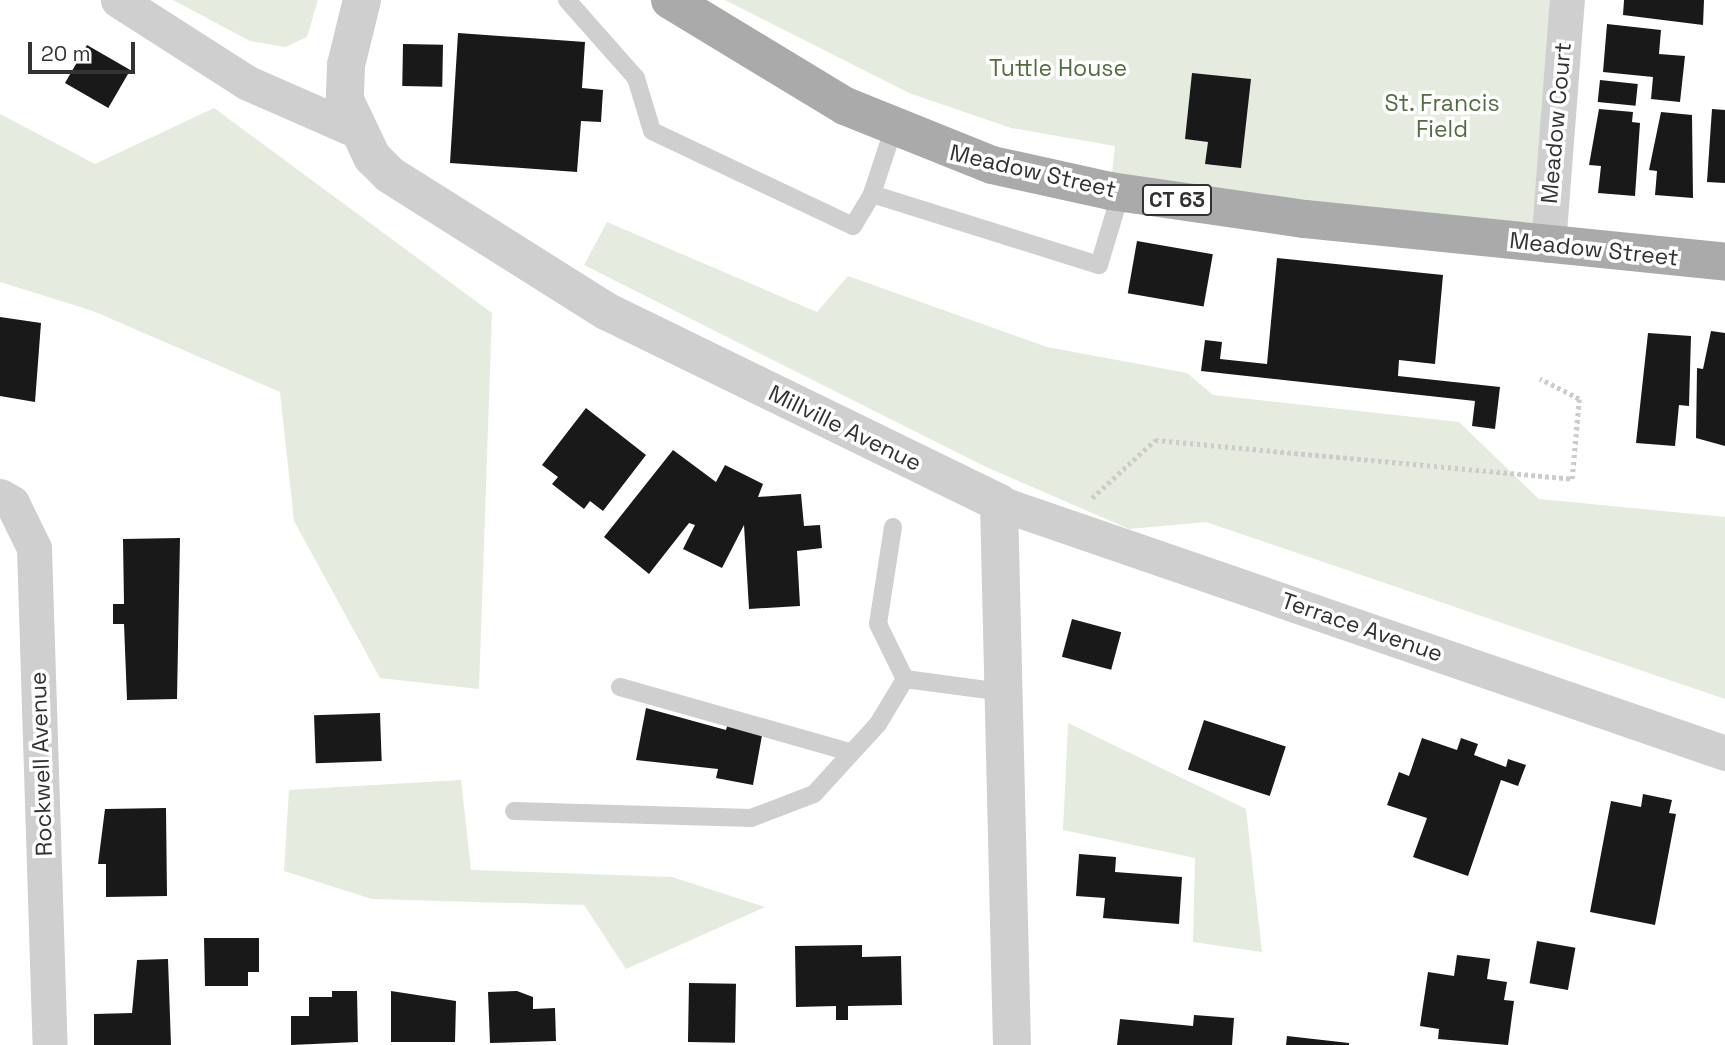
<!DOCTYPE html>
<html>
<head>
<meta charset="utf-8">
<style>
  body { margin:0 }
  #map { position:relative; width:1725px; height:1045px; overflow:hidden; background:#fff; font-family:"Space Grotesk",sans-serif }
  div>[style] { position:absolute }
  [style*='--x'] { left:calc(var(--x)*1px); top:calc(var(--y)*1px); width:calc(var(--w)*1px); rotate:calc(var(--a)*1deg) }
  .green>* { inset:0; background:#e5ebdf }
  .building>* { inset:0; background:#191919; transform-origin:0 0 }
  .path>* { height:4.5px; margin-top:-2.25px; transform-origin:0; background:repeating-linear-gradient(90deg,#ccc 0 3.5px,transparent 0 7px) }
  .service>* { height:18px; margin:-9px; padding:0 9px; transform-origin:9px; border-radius:9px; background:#cfcfcf }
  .minor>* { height:35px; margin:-17.5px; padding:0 17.5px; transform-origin:17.5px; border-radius:17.5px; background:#cfcfcf }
  .tertiary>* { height:38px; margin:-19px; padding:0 19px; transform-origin:19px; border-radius:19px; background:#cfcfcf }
  .primary>* { height:38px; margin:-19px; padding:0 19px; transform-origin:19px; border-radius:19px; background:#aaa }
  span { translate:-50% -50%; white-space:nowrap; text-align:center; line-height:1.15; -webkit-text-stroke:7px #fff; paint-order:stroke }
  .shield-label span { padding:2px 5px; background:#fff; border:2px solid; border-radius:5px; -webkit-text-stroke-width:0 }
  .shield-label { font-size:21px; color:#323232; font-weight:700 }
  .park-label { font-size:23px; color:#536c42 }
  .street-label { font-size:23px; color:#323232 }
  .scale { position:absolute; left:28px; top:42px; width:107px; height:32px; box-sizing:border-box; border:4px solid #323232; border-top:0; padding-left:9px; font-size:21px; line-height:24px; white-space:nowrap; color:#323232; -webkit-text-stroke:5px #fff; paint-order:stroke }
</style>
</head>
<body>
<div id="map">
  <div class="green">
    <i style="clip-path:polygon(173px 0,318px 0,307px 37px,285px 47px,250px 41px)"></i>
    <i style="clip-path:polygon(725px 0,1570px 0,1548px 245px,1110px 191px,1115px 146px,1011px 128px,909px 93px)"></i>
    <i style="clip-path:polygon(214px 108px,492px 313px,479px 689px,380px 678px,294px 521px,280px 392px,93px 311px,0 282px,0 114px,95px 164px)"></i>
    <i style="clip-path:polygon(607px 222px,817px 312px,848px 276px,1047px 347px,1187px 373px,1213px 395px,1459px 422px,1539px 499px,1725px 517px,1725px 699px,1206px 522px,1129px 529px,984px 466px,584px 265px)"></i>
    <i style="clip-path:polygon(1068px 723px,1246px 809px,1262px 952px,1193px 942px,1195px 858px,1063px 830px)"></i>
    <i style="clip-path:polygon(461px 780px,471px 870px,672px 877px,765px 907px,626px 969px,584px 905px,372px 899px,284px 871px,289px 790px)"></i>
  </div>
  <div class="building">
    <i style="clip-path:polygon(1624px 0,1704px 0,1703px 25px,1623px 15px)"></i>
    <i style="clip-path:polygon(1607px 24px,1661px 30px,1659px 54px,1685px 56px,1680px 102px,1651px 99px,1653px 77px,1603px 72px)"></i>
    <i style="clip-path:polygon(458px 33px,585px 42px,582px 88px,603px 90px,601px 122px,581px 121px,577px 172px,450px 163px)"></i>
    <i style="left:403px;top:44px;width:40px;height:42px;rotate:1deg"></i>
    <i style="left:87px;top:45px;width:50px;height:44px;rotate:30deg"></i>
    <i style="clip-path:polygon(1192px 73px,1251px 79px,1241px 168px,1205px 164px,1208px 142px,1185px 139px)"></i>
    <i style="left:1600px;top:80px;width:38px;height:22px;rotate:6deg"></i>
    <i style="clip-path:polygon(1599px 109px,1633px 112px,1632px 122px,1640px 123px,1635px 196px,1598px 193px,1601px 166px,1589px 165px)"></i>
    <i style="clip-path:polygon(1712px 109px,1725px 110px,1725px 183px,1707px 182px)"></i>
    <i style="clip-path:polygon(1661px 112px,1692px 115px,1693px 198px,1655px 195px,1657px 171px,1649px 170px)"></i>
    <i style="left:1137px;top:241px;width:77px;height:53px;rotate:10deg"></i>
    <i style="clip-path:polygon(1277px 258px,1443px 275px,1435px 364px,1399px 360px,1398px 376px,1500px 387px,1495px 429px,1472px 426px,1475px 401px,1201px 371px,1205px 340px,1222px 342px,1220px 359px,1267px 364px)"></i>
    <i style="clip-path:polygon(0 317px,41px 323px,35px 402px,0 396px)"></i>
    <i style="clip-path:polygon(1711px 331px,1725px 333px,1725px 446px,1696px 438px,1697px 368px,1703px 369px)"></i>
    <i style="clip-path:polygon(1648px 333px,1691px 336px,1689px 406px,1679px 405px,1675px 446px,1636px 443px)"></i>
    <i style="clip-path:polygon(586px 408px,646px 455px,603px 511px,590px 501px,584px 509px,552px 484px,558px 477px,542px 465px)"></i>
    <i style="clip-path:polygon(673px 450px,716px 482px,725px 465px,763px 484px,758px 497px,801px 494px,804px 526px,820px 525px,822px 548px,797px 551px,800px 606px,749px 609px,744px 525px,722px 568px,683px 549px,695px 525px,689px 523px,649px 574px,604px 537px)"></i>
    <i style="clip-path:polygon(180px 538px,177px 699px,127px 700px,124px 624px,113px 624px,113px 604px,124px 604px,123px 539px)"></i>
    <i style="left:1072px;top:619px;width:51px;height:39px;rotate:15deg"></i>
    <i style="clip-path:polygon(646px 708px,726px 730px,728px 723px,763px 730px,753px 785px,716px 778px,718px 769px,636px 760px)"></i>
    <i style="left:380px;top:713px;width:48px;height:66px;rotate:88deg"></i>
    <i style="left:1204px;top:720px;width:86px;height:52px;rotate:18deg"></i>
    <i style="clip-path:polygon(1422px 738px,1457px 750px,1461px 738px,1478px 744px,1474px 755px,1506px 767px,1508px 759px,1526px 765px,1518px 786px,1501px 780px,1468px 876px,1413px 857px,1427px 818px,1387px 805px,1399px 772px,1409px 776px)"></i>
    <i style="clip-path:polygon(1643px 794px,1672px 800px,1669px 813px,1676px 814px,1655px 925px,1590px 912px,1611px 801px,1641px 807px)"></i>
    <i style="clip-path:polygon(166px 808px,167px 896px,106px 897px,106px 864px,98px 864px,105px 809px)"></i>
    <i style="clip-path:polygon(1079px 854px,1116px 857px,1115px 872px,1182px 877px,1179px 924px,1103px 918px,1105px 898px,1076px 896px)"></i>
    <i style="clip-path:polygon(204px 938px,259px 938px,259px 972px,248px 972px,248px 986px,205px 986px)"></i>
    <i style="left:1537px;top:941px;width:39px;height:43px;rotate:10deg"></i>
    <i style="clip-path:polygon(862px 945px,862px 957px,901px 956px,902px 1005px,848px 1006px,848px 1020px,836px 1020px,836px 1006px,796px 1007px,795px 946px)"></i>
    <i style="clip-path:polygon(1457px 955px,1490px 959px,1487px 979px,1507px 982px,1504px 1000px,1514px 1001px,1508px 1045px,1438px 1039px,1439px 1029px,1420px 1026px,1428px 972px,1454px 976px)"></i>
    <i style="clip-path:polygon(168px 959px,171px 1045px,94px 1045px,94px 1014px,132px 1013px,137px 960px)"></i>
    <i style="left:689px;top:983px;width:47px;height:59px;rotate:1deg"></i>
    <i style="clip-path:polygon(332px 991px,357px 991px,358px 1042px,291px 1045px,291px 1016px,309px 1016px,309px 997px,332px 997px)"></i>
    <i style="clip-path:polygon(391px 991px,456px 1001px,455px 1042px,391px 1042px)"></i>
    <i style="clip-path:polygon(517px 991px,533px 997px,533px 1009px,555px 1008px,556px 1041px,490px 1043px,488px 992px)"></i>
    <i style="clip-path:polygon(1194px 1015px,1234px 1018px,1232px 1045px,1117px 1045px,1120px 1019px,1193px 1026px)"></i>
    <i style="clip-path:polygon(1287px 1036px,1349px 1043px,1349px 1045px,1286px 1045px)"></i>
  </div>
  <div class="path">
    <i style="--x:1092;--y:498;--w:86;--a:-42.6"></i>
    <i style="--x:1155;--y:440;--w:419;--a:5.3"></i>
    <i style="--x:1572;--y:479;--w:80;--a:-85"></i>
    <i style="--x:1579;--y:399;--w:44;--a:-152.9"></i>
  </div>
  <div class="service">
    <i style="--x:567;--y:0;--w:104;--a:48.5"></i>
    <i style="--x:636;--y:78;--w:55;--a:73.2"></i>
    <i style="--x:652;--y:131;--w:222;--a:25.3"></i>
    <i style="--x:853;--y:226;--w:37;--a:-59"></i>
    <i style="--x:893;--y:130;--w:67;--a:108.2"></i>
    <i style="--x:872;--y:194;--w:238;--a:17.4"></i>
    <i style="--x:1099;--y:265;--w:76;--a:-73.2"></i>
    <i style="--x:893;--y:527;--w:98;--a:98.8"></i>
    <i style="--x:878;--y:624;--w:61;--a:63.9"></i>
    <i style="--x:905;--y:679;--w:99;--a:7.6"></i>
    <i style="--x:620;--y:687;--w:238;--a:15.8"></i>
    <i style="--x:514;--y:811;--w:237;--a:1.7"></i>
    <i style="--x:751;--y:818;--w:67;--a:-20.9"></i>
    <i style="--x:814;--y:794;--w:95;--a:-47.6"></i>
    <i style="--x:878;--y:724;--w:52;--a:-59"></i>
  </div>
  <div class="minor">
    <i style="--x:118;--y:0;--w:154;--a:32.6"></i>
    <i style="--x:248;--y:83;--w:117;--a:23.7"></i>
    <i style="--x:1548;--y:245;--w:246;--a:-85.6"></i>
    <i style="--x:0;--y:496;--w:14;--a:30"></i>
    <i style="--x:12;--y:503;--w:50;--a:63.9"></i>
    <i style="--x:34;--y:548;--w:497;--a:88.2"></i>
    <i style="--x:999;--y:503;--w:768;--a:19"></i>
  </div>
  <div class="tertiary">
    <i style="--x:362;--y:0;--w:67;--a:103.8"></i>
    <i style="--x:346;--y:65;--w:35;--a:92"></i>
    <i style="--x:345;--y:100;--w:63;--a:64.7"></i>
    <i style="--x:372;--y:157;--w:25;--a:45"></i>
    <i style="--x:390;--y:175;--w:255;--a:32.2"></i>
    <i style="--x:606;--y:311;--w:437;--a:26"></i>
    <i style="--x:999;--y:503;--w:542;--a:88.63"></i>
  </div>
  <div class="primary">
    <i style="--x:670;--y:0;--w:205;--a:31.2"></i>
    <i style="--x:845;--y:106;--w:158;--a:21.9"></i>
    <i style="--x:992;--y:165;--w:121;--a:12.4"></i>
    <i style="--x:1110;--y:191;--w:197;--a:8.2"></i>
    <i style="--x:1305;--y:219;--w:422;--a:5.8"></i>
  </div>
  <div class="shield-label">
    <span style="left:1177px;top:200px">CT 63</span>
  </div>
  <div class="park-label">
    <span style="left:1058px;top:68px">Tuttle House</span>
    <span style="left:1442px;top:116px">St. Francis<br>Field</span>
  </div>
  <div class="street-label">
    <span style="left:1556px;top:123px;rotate:-85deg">Meadow Court</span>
    <span style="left:1033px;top:171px;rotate:13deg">Meadow Street</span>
    <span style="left:1594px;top:249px;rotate:6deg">Meadow Street</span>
    <span style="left:845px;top:428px;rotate:26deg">Millville Avenue</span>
    <span style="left:1362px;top:627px;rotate:19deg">Terrace Avenue</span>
    <span style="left:41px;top:764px;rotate:-92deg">Rockwell Avenue</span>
  </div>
  <div class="scale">20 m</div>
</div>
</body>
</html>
